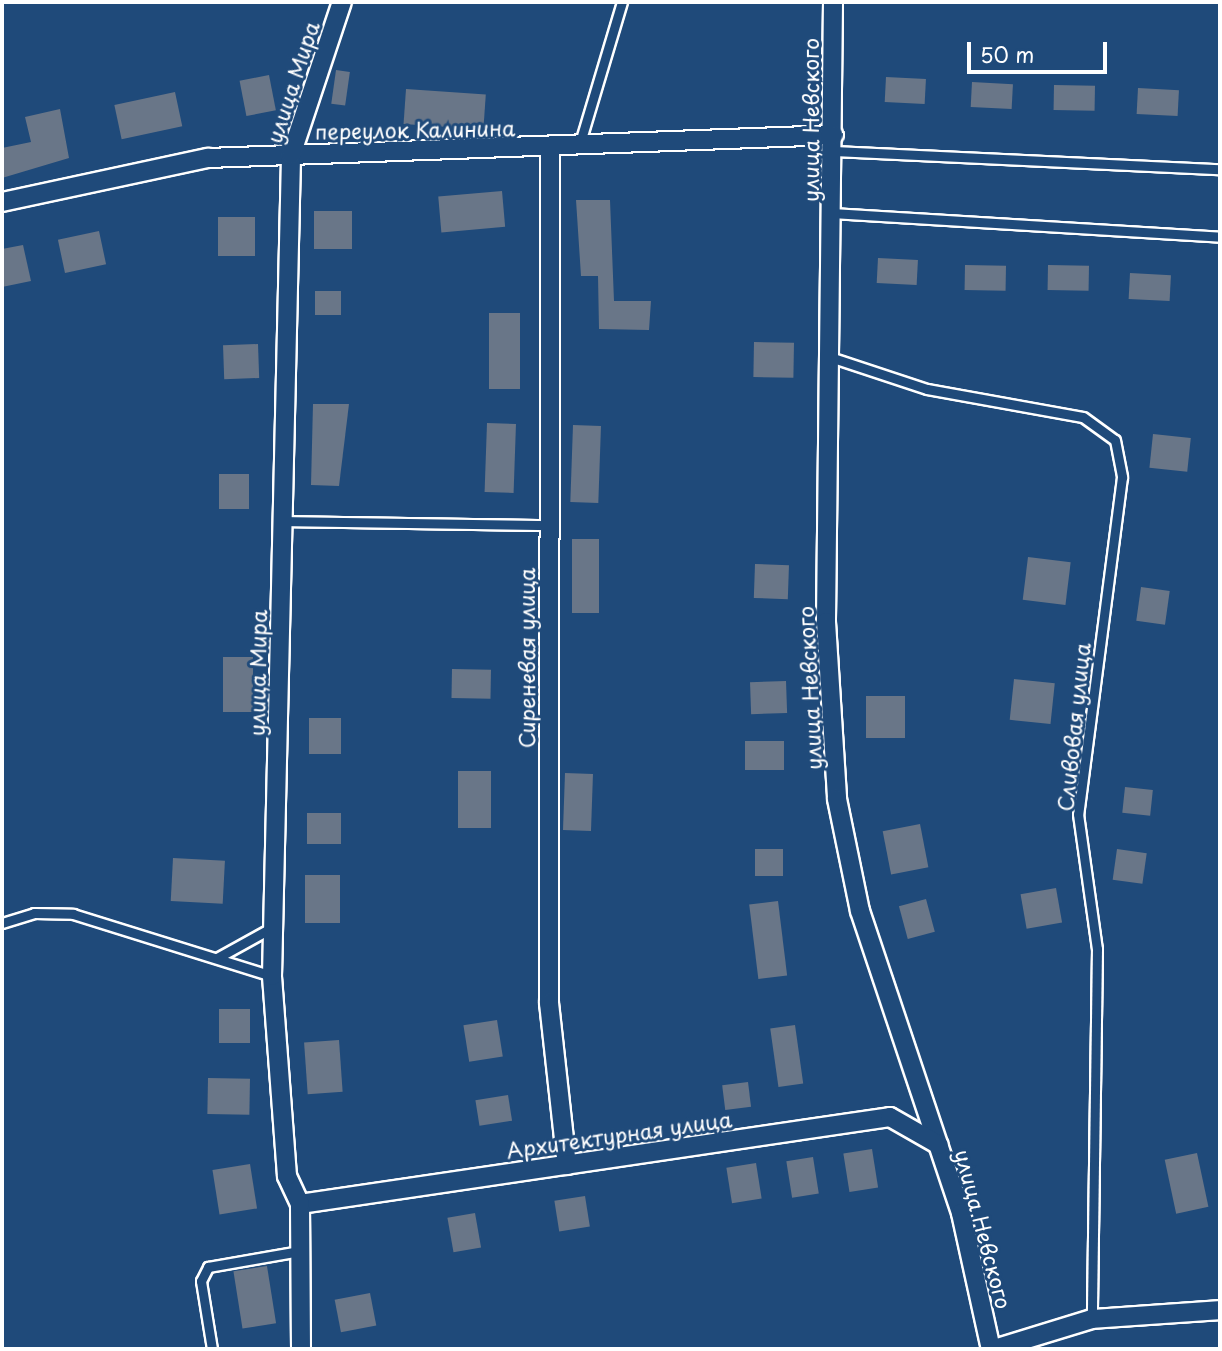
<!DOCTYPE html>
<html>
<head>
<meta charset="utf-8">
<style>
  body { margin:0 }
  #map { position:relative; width:1222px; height:1351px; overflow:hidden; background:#1f4a7a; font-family:"Playpen Sans",sans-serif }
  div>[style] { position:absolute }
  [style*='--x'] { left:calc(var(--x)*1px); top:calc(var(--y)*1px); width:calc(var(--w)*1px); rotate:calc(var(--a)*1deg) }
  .building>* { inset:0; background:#697688; transform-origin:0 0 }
  .roads { filter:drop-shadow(2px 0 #fff) drop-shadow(-2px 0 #fff) drop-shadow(0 2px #fff) drop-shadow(0 -2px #fff) }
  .service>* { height:9px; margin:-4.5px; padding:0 4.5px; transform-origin:4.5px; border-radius:4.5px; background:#1f4a7a }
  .minor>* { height:18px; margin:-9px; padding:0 9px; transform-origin:9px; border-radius:9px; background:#1f4a7a }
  span { translate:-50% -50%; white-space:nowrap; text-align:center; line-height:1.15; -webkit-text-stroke:6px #1f4a7a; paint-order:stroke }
  .street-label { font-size:21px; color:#fff }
  .frame { position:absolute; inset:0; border:4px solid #fff; pointer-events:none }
  .scale { position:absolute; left:967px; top:42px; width:140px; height:32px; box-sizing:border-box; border:4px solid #fff; border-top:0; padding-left:9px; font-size:21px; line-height:24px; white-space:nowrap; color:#fff; -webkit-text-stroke:5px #1f4a7a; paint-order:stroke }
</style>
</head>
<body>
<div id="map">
  <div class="building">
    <i style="left:336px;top:70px;width:14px;height:34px;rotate:8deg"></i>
    <i style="left:269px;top:75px;width:36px;height:30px;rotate:79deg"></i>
    <i style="left:886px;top:77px;width:40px;height:25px;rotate:3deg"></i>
    <i style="left:972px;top:82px;width:41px;height:25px;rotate:3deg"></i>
    <i style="left:1054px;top:85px;width:41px;height:25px;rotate:1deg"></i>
    <i style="left:1138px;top:88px;width:41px;height:26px;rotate:3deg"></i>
    <i style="left:406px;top:89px;width:80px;height:35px;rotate:4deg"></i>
    <i style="left:175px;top:92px;width:35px;height:62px;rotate:78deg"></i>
    <i style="clip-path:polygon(60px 109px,69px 158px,2px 178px,2px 148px,31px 142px,25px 117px)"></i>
    <i style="left:502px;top:191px;width:36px;height:64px;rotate:85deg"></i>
    <i style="clip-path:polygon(576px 200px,610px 200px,614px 301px,651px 301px,649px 330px,599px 329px,598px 276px,581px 276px)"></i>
    <i style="left:314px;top:211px;width:38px;height:38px"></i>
    <i style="left:255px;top:217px;width:39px;height:37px;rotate:90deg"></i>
    <i style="left:99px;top:231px;width:34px;height:42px;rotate:78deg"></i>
    <i style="clip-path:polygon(23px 245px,31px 281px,2px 287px,2px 249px)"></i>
    <i style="left:878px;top:258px;width:40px;height:25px;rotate:3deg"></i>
    <i style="left:965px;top:265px;width:41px;height:25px;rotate:1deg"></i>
    <i style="left:1048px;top:265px;width:41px;height:25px;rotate:1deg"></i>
    <i style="left:1130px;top:273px;width:41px;height:26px;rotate:3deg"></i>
    <i style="left:315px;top:291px;width:26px;height:24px"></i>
    <i style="left:489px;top:313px;width:31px;height:76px"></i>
    <i style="left:754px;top:342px;width:40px;height:35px;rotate:1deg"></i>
    <i style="left:258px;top:344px;width:34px;height:35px;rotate:88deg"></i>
    <i style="clip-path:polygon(313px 404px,349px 404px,339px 486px,311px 485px)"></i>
    <i style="left:487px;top:423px;width:29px;height:69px;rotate:2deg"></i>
    <i style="left:573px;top:425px;width:28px;height:77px;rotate:2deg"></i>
    <i style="left:1153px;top:434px;width:38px;height:34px;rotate:6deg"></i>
    <i style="left:219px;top:474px;width:30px;height:35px"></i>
    <i style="left:572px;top:539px;width:27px;height:74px"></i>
    <i style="left:1028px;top:557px;width:43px;height:43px;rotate:7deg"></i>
    <i style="left:755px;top:564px;width:34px;height:34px;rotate:2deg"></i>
    <i style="left:1141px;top:587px;width:29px;height:34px;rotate:8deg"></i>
    <i style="left:223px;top:657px;width:30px;height:55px"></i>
    <i style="left:452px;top:669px;width:39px;height:29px;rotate:1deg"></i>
    <i style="left:1014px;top:679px;width:41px;height:41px;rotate:6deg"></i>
    <i style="left:786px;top:681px;width:32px;height:36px;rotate:88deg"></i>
    <i style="left:866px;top:696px;width:39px;height:42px"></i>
    <i style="left:309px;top:718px;width:32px;height:36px"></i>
    <i style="left:745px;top:741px;width:39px;height:29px"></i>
    <i style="left:458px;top:771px;width:33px;height:57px"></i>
    <i style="left:565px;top:773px;width:28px;height:57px;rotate:2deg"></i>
    <i style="left:1125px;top:787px;width:28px;height:26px;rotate:6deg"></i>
    <i style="left:307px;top:813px;width:34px;height:31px"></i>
    <i style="left:920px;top:824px;width:44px;height:38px;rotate:79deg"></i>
    <i style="left:755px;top:849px;width:28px;height:27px"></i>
    <i style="left:1117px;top:849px;width:30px;height:31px;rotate:8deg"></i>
    <i style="left:173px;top:858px;width:52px;height:43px;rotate:3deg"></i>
    <i style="left:305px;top:875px;width:35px;height:48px"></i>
    <i style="left:1056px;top:888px;width:35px;height:36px;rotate:80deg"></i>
    <i style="left:926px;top:899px;width:34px;height:28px;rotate:75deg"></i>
    <i style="left:778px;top:901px;width:75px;height:29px;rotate:83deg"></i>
    <i style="left:219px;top:1009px;width:31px;height:34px"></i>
    <i style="left:497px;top:1020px;width:37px;height:34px;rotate:81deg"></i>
    <i style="left:795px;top:1025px;width:59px;height:25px;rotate:82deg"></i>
    <i style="left:339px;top:1040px;width:52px;height:35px;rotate:86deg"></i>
    <i style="left:208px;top:1078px;width:42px;height:36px;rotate:1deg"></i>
    <i style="left:748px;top:1082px;width:25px;height:26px;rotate:83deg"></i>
    <i style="left:508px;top:1095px;width:26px;height:33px;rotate:81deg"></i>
    <i style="left:872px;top:1149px;width:39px;height:29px;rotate:81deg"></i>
    <i style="left:1197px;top:1153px;width:55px;height:33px;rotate:78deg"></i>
    <i style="left:813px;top:1157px;width:37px;height:27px;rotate:81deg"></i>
    <i style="left:756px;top:1163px;width:36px;height:30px;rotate:81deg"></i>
    <i style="left:250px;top:1164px;width:45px;height:38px;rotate:81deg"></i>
    <i style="left:585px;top:1196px;width:31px;height:31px;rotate:81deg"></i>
    <i style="left:475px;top:1213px;width:35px;height:28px;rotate:80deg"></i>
    <i style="left:267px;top:1266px;width:58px;height:34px;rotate:81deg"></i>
    <i style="left:370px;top:1293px;width:33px;height:36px;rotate:79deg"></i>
  </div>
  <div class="roads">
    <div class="service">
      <i style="--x:579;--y:146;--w:150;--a:-73.4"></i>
      <i style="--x:833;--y:151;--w:387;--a:2.7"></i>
      <i style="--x:832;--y:213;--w:389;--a:3.5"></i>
      <i style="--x:830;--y:357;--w:102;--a:18.3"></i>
      <i style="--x:927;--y:389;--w:158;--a:10.2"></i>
      <i style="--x:1083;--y:417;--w:39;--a:36"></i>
      <i style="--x:1115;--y:440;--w:38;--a:79"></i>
      <i style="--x:1122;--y:477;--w:340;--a:97.4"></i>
      <i style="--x:1078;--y:814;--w:136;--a:82"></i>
      <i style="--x:1097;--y:949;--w:370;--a:90.8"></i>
      <i style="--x:283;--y:521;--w:266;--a:0.9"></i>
      <i style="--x:2;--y:923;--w:34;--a:-17"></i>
      <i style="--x:34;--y:913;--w:39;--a:1"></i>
      <i style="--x:73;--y:914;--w:208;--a:17.3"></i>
      <i style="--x:217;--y:958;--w:64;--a:-29"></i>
      <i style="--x:212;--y:1349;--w:69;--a:-99.2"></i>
      <i style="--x:201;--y:1281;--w:16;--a:-63"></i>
      <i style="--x:208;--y:1267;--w:93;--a:-9.9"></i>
    </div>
    <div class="minor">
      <i style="--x:833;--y:2;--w:620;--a:90.65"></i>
      <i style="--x:826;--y:622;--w:177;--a:86.4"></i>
      <i style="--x:837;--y:799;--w:114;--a:78.4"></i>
      <i style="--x:860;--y:911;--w:318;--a:71.5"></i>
      <i style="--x:961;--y:1213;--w:139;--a:77.6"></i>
      <i style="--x:550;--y:150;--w:853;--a:90.07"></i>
      <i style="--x:549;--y:1003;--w:163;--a:83.7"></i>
      <i style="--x:2;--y:202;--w:211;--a:-12.1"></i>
      <i style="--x:208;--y:158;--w:626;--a:-2.1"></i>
      <i style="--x:300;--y:1204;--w:596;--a:-8.39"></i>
      <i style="--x:890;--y:1117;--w:56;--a:29.7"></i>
      <i style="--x:301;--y:1349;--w:145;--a:-90.4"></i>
      <i style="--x:300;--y:1204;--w:31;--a:-115"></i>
      <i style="--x:287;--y:1176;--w:201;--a:-94.3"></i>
      <i style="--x:272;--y:976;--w:821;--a:-88.67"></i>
      <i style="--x:291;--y:155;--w:161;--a:-71.6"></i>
      <i style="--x:994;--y:1349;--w:102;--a:-17"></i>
      <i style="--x:1092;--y:1319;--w:128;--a:-4"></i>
    </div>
  </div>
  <div class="street-label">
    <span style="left:292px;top:82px;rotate:-72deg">улица Мира</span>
    <span style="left:810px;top:120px;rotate:-90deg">улица Невского</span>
    <span style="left:415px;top:129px;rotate:-1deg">переулок Калинина</span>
    <span style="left:526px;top:658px;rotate:-90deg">Сиреневая улица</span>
    <span style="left:257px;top:673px;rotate:-89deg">улица Мира</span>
    <span style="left:809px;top:688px;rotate:-93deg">улица Невского</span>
    <span style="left:1073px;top:727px;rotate:-84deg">Сливовая улица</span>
    <span style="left:619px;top:1134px;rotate:-8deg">Архитектурная улица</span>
    <span style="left:984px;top:1229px;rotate:75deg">улица Невского</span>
  </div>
  <div class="frame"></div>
  <div class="scale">50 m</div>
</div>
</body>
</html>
